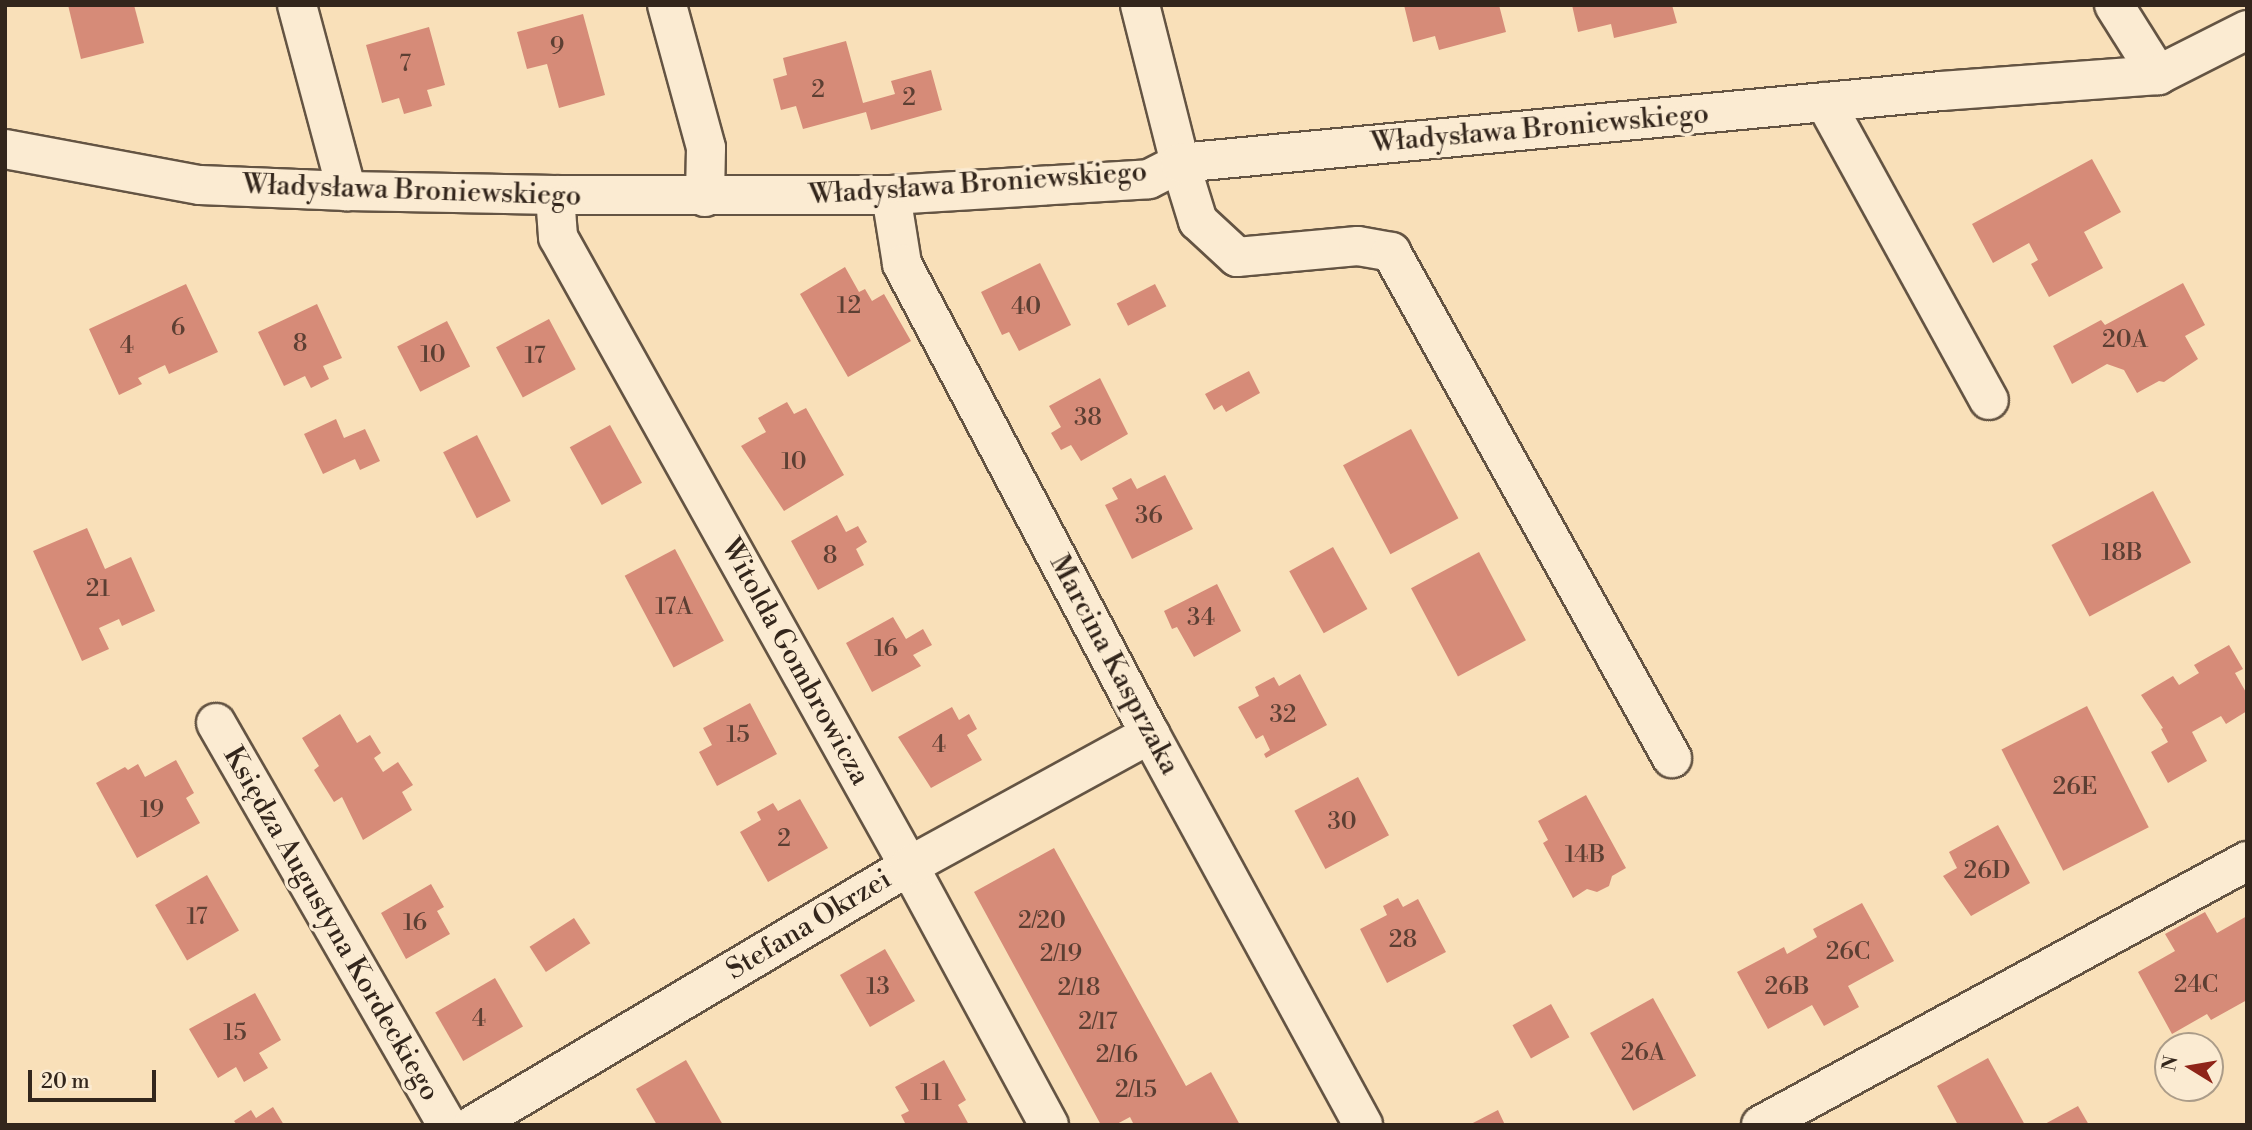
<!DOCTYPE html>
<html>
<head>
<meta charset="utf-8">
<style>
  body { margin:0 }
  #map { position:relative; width:2252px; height:1130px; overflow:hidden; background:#f9e0b9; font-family:"Libre Bodoni",serif }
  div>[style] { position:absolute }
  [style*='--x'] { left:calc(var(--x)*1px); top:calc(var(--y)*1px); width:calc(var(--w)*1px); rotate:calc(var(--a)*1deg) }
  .building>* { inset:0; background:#d68b78; transform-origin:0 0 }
  .roads { filter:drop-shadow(2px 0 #645443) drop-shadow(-2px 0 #645443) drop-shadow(0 2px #645443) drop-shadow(0 -2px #645443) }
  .minor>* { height:38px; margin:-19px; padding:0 19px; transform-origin:19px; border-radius:19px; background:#fbebd2 }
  span { translate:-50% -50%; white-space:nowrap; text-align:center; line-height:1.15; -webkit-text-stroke:7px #fbebd2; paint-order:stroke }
  .number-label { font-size:24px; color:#5c3f33 }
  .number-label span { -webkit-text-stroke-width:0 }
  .street-label { font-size:28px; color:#33261c }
  .frame { position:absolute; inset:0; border:7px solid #33261c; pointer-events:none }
  .north { position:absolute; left:2154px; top:1032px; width:70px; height:70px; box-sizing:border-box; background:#fbebd2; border:2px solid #ab9c89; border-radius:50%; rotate:281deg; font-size:19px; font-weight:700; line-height:28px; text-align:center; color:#33261c }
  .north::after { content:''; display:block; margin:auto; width:24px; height:32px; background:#8f2418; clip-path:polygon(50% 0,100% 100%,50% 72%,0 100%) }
  .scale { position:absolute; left:28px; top:1070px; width:128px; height:32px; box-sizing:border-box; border:4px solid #33261c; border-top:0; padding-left:9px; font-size:21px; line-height:24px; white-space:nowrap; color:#33261c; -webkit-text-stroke:5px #fbebd2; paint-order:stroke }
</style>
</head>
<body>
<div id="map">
  <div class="building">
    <i style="clip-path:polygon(68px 5px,134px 5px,144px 43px,81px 59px)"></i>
    <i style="clip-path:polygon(1404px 5px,1499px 5px,1506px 32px,1439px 50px,1435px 36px,1413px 42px)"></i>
    <i style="clip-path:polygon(1572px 5px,1672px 5px,1677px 23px,1614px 38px,1611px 24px,1578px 32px)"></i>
    <i style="clip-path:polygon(583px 14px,605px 95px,559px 108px,547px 64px,527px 69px,517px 32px)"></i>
    <i style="clip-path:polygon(429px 27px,445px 85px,427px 90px,432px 106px,404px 114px,399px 98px,382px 103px,366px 45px)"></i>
    <i style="clip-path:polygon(846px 41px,863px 103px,895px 94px,891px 81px,931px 70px,942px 110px,871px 130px,866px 112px,803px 129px,796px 106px,781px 110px,773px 79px,787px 75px,783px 58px)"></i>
    <i style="clip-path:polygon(2092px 159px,2121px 212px,2084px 232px,2103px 268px,2049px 297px,2031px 264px,2038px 260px,2029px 243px,1993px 263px,1972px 224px)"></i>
    <i style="clip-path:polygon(1040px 263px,1071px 325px,1019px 351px,1009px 332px,1002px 335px,981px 292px)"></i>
    <i style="clip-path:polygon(845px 267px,859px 292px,865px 289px,872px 301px,884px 294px,911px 341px,848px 377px,800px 294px)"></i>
    <i style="clip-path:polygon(2183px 283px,2205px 325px,2185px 336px,2198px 359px,2164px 382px,2159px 381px,2137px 393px,2124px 370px,2107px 364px,2072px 384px,2053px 346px,2101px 320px,2105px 325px)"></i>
    <i style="clip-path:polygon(186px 284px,218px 352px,169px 374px,165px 365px,138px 378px,142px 384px,119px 395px,89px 329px)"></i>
    <i style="left:1155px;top:284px;width:25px;height:43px;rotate:63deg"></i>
    <i style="clip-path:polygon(317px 304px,342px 358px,323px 366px,329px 379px,311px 388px,305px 376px,284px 386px,258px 332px)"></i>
    <i style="left:549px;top:319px;width:57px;height:60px;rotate:62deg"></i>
    <i style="left:447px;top:321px;width:51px;height:56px;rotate:63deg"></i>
    <i style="clip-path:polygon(1249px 371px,1260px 393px,1226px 412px,1222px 405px,1214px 410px,1205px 394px)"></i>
    <i style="clip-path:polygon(1100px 378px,1128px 434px,1081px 461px,1071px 445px,1061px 450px,1051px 433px,1061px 427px,1049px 406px)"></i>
    <i style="clip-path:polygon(787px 402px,794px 414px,806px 408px,844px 475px,784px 511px,741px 446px,766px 432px,758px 418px)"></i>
    <i style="clip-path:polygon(336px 419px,344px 438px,365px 429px,380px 461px,360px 470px,355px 459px,323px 474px,304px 434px)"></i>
    <i style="left:610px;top:425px;width:66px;height:46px;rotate:61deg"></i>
    <i style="left:1411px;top:429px;width:101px;height:77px;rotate:62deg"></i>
    <i style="left:477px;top:435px;width:74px;height:38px;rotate:63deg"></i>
    <i style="clip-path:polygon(1165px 475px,1193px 529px,1132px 559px,1105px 505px,1118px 499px,1112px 488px,1131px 478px,1137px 489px)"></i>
    <i style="left:2153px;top:491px;width:81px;height:115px;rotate:62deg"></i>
    <i style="clip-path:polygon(837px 515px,846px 532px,858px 526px,867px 542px,856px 549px,864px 565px,818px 590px,791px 541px)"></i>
    <i style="clip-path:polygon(87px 528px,105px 569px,131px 557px,155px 611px,122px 626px,119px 619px,99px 628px,109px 649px,82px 661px,33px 551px)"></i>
    <i style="left:1333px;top:547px;width:71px;height:50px;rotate:61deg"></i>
    <i style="left:675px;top:549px;width:104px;height:57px;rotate:62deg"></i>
    <i style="left:1479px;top:552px;width:100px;height:77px;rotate:62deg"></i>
    <i style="clip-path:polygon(1217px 584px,1241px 631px,1194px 657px,1177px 627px,1172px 629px,1164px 611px)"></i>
    <i style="clip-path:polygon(893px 617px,906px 639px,923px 629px,932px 645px,913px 655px,921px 666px,872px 692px,846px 643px)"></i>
    <i style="clip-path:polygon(2229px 645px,2243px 669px,2235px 673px,2247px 694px,2247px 711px,2226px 724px,2221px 716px,2192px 732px,2207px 761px,2168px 783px,2151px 752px,2168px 742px,2161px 729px,2163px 728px,2141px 695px,2173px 676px,2179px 685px,2199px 673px,2194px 665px)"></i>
    <i style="clip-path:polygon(1300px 674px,1327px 725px,1266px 758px,1264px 754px,1270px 750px,1263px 735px,1256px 739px,1238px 707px,1259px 696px,1255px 687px,1274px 677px,1279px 686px)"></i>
    <i style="clip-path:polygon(750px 703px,777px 754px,717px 786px,699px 752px,712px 745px,703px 728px)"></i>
    <i style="left:2087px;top:706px;width:136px;height:96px;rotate:63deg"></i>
    <i style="clip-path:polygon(952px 707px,959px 720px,969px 714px,977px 729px,967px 735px,982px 760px,931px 788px,898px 737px)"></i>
    <i style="clip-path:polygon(340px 714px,357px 743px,370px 735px,381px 753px,374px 758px,383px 772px,398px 762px,413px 785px,402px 792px,412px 810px,363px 840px,342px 797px,334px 802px,314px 770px,319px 766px,302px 738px)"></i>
    <i style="clip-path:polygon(176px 760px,194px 793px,186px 798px,200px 823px,137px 858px,96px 783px,125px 767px,128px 770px,138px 764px,145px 777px)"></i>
    <i style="left:1358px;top:777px;width:66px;height:72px;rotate:62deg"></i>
    <i style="clip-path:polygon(1586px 795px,1626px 868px,1612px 876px,1609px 886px,1597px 892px,1587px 889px,1573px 898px,1543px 843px,1548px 840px,1538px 821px)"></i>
    <i style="clip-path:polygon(800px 799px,828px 848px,768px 882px,740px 832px,761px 820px,757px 812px,773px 803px,778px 811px)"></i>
    <i style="clip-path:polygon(1998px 825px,2030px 883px,1971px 916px,1943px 876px,1957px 868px,1949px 852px)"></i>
    <i style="clip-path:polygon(1054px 848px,1186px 1086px,1211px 1072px,1240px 1125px,1134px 1125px,1130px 1117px,1115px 1125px,1101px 1125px,974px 892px)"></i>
    <i style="left:207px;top:875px;width:64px;height:60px;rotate:60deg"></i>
    <i style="clip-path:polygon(431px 884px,444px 907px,437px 911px,450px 934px,406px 959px,381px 913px)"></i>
    <i style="clip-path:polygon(1398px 898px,1403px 907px,1418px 899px,1446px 952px,1387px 983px,1360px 929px,1387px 915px,1383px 906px)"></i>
    <i style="clip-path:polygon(1862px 903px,1894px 961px,1848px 986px,1859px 1007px,1824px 1026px,1812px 1005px,1768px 1029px,1737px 972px,1784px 947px,1787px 954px,1817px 937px,1813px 929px)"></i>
    <i style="clip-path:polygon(2205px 912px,2217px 933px,2247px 916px,2247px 1000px,2211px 1020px,2207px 1014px,2172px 1034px,2138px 972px,2175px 951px,2165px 934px)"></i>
    <i style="left:574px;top:918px;width:30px;height:53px;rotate:57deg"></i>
    <i style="left:885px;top:949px;width:60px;height:52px;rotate:60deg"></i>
    <i style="left:495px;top:978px;width:56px;height:69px;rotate:60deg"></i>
    <i style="clip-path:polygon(255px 993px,281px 1040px,259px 1053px,268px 1068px,244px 1082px,236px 1067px,218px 1078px,189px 1029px)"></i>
    <i style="left:1653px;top:998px;width:89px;height:72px;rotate:61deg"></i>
    <i style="left:1551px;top:1004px;width:38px;height:44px;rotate:61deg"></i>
    <i style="clip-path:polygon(1988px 1058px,2025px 1125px,1958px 1125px,1937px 1086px)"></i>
    <i style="clip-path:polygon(686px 1060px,723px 1125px,657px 1125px,636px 1089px)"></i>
    <i style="clip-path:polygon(944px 1060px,966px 1100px,958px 1105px,969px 1125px,906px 1125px,901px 1115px,909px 1111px,895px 1087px)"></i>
    <i style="clip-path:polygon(2078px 1106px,2089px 1125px,2043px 1125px)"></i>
    <i style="clip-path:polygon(273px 1107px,284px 1125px,237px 1125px,234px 1121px,251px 1110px,256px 1118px)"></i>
    <i style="clip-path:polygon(1498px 1110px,1505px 1125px,1469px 1125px)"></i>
  </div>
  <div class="roads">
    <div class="minor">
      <i style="--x:297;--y:5;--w:193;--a:75"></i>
      <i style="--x:667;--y:5;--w:148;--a:74.7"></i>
      <i style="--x:706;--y:148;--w:49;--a:91.2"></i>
      <i style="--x:1140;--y:5;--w:163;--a:75.8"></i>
      <i style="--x:1180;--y:163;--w:61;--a:72.8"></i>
      <i style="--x:1198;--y:221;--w:53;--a:42.7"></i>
      <i style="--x:1237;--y:257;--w:121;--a:-5.2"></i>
      <i style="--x:1358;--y:246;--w:34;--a:10"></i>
      <i style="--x:1391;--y:252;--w:579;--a:60.96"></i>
      <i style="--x:2114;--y:5;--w:83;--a:57.8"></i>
      <i style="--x:1825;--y:102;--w:340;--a:61.2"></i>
      <i style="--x:5;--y:149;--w:198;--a:10.5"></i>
      <i style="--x:200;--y:185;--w:147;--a:2.3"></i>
      <i style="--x:347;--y:191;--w:208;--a:1.1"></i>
      <i style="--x:555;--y:195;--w:336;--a:0"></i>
      <i style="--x:891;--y:195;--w:258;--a:-3.5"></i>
      <i style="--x:1149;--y:179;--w:35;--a:-27"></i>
      <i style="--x:1180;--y:163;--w:764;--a:-5.4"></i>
      <i style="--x:1941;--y:91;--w:218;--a:-4.2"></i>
      <i style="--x:2158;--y:75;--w:100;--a:-26.8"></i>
      <i style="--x:555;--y:195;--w:42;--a:85.9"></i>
      <i style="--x:558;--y:237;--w:720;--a:60.84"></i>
      <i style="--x:909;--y:866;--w:294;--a:61.6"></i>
      <i style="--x:891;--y:195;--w:70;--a:80.9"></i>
      <i style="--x:902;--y:264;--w:531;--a:62.18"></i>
      <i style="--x:1150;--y:734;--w:445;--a:61.4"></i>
      <i style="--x:216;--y:723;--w:464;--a:60.1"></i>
      <i style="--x:473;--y:1125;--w:507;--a:-30.71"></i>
      <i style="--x:909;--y:866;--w:275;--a:-28.7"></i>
      <i style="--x:1761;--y:1125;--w:553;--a:-28.51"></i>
    </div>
  </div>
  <div class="number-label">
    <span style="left:557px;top:48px">9</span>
    <span style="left:405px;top:65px">7</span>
    <span style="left:818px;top:91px">2</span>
    <span style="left:909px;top:99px">2</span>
    <span style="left:849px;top:307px">12</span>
    <span style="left:1026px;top:308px">40</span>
    <span style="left:178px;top:329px">6</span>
    <span style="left:2125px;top:341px">20A</span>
    <span style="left:300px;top:345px">8</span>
    <span style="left:127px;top:347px">4</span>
    <span style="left:433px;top:356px">10</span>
    <span style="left:535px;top:357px">17</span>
    <span style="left:1088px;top:419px">38</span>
    <span style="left:794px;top:463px">10</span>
    <span style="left:1149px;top:517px">36</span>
    <span style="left:2122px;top:554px">18B</span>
    <span style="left:830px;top:557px">8</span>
    <span style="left:98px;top:590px">21</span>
    <span style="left:674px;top:608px">17A</span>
    <span style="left:1201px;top:619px">34</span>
    <span style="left:886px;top:650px">16</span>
    <span style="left:1283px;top:716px">32</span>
    <span style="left:738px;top:736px">15</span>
    <span style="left:939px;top:746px">4</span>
    <span style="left:2075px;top:788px">26E</span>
    <span style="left:152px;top:811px">19</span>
    <span style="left:1342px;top:823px">30</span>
    <span style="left:784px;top:840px">2</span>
    <span style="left:1585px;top:856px">14B</span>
    <span style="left:1987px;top:872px">26D</span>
    <span style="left:197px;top:918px">17</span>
    <span style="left:1042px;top:922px">2/20</span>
    <span style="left:415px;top:924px">16</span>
    <span style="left:1403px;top:941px">28</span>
    <span style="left:1848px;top:953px">26C</span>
    <span style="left:1061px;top:955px">2/19</span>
    <span style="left:2196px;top:986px">24C</span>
    <span style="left:878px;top:988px">13</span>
    <span style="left:1787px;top:988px">26B</span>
    <span style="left:1079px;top:989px">2/18</span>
    <span style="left:479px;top:1020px">4</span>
    <span style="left:1098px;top:1023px">2/17</span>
    <span style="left:235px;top:1034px">15</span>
    <span style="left:1643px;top:1054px">26A</span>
    <span style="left:1117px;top:1056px">2/16</span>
    <span style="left:1136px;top:1091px">2/15</span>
    <span style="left:931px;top:1094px">11</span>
  </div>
  <div class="street-label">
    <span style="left:1540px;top:129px;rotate:-5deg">Władysława Broniewskiego</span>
    <span style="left:978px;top:184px;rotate:-4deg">Władysława Broniewskiego</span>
    <span style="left:412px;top:191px;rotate:2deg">Władysława Broniewskiego</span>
    <span style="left:795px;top:662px;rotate:61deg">Witolda Gombrowicza</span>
    <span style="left:1114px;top:665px;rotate:62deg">Marcina Kasprzaka</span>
    <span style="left:331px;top:924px;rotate:60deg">Księdza Augustyna Kordeckiego</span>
    <span style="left:809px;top:925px;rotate:-31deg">Stefana Okrzei</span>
  </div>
  <div class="frame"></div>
  <div class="north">N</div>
  <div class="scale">20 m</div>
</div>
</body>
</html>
